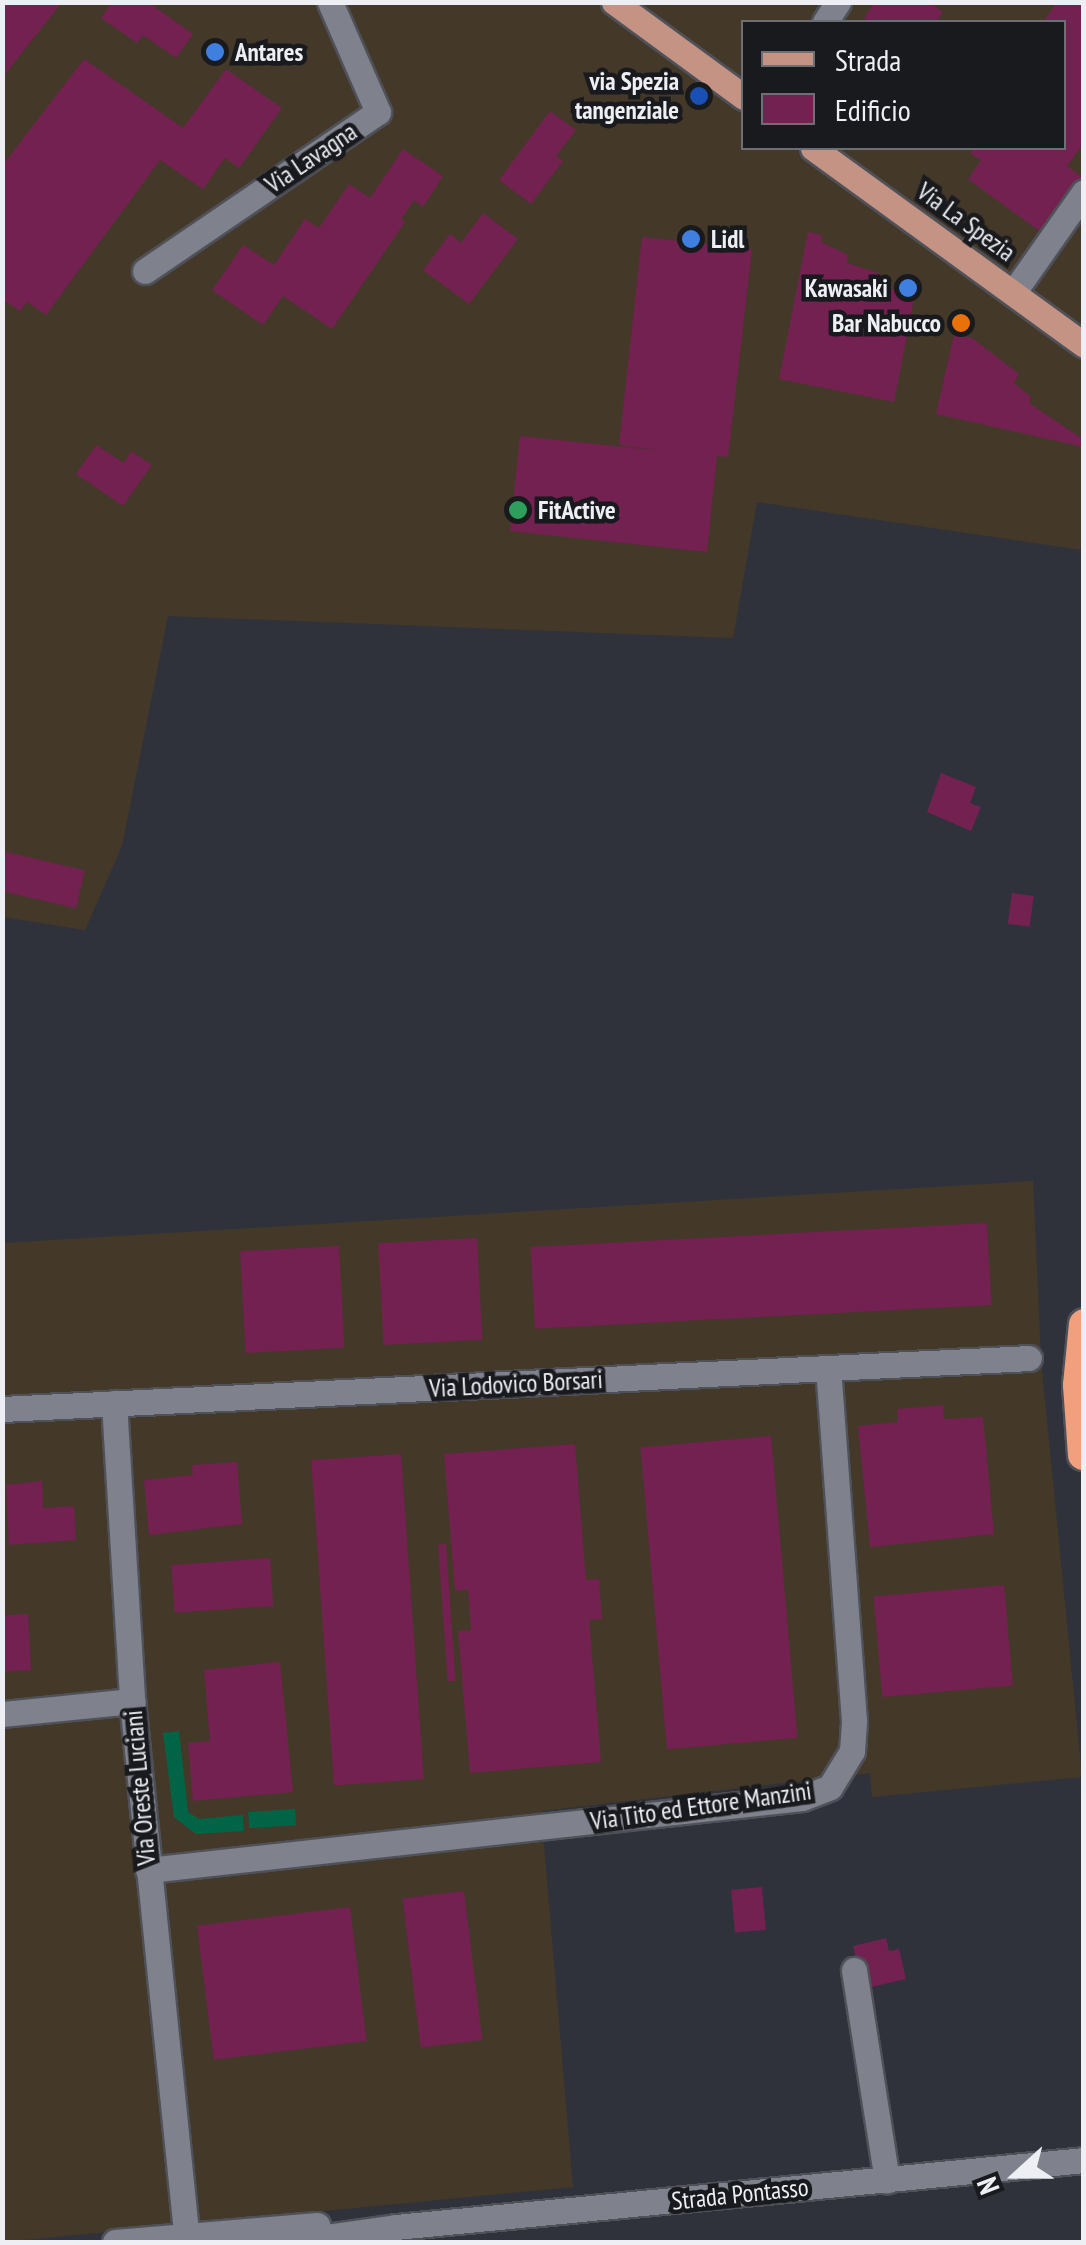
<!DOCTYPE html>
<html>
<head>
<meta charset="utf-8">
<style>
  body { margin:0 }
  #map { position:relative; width:1086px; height:2245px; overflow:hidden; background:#30323b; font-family:"PT Sans Narrow",sans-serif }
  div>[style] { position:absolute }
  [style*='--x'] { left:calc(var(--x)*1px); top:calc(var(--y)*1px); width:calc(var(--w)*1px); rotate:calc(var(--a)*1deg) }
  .commercial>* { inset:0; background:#443929 }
  .green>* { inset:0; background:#026447; transform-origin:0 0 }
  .building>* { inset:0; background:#722150; transform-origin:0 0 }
  .roads { filter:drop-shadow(2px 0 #4f5159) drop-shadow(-2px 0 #4f5159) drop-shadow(0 2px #4f5159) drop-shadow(0 -2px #4f5159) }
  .minor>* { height:25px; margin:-12.5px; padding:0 12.5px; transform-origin:12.5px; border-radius:12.5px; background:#7f828c }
  .major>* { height:25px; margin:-12.5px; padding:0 12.5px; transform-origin:12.5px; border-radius:12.5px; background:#c49384 }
  .highway>* { height:30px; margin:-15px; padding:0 15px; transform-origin:15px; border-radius:15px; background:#f29f7e }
  .dots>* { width:28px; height:28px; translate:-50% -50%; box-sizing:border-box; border:5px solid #191a1e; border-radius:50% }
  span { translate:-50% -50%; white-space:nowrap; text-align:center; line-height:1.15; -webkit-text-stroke:9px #191a1e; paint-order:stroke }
  .poi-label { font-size:25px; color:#edeff5; font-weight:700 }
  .left { translate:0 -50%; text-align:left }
  .right { translate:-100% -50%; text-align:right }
  .street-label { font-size:25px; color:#edeff5 }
  .frame { position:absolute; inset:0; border:5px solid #edeff5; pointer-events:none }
  .legend { position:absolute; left:741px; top:20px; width:325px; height:130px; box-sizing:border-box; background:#191a1e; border:2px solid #6e6f74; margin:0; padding:12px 18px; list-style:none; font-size:30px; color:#edeff5 }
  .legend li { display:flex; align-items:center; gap:20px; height:50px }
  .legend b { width:50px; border:2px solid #6e6f74 }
  .north { position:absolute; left:966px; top:2125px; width:100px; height:100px; -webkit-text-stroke:8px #191a1e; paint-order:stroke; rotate:249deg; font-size:28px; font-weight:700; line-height:40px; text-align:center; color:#edeff5 }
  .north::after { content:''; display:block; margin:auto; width:35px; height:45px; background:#edeff5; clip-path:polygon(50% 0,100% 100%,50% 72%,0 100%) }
</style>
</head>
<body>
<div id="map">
  <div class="commercial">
    <i style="clip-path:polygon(evenodd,2px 3px,1083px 3px,1083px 550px,757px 502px,733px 638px,168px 616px,122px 846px,85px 930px,3px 917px,2px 3px,744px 22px,1064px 22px,1064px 148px,744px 148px,744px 22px)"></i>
    <i style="clip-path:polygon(1033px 1181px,1041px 1360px,1082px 1777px,872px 1797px,870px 1773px,541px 1811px,573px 2187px,3px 2242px,3px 1243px)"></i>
  </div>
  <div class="green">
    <i style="clip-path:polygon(179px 1731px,188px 1812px,199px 1819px,243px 1815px,244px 1831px,196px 1834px,174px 1817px,163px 1733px)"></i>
    <i style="left:295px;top:1809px;width:16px;height:47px;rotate:86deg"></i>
  </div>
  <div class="building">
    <i style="clip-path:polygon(2px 2px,62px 2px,2px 78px)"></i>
    <i style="clip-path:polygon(112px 2px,148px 2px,193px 34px,176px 58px,143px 35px,137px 43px,101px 18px)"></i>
    <i style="clip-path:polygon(875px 2px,929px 2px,943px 12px,936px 22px,871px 22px,864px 18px)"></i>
    <i style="clip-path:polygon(1057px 2px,1084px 2px,1084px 143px,1067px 166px,1082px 177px,1042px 233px,968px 179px,981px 160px,970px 153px,974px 148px,1064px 148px,1064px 22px,1043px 22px)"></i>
    <i style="clip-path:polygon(84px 59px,183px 128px,226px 69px,282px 108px,239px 168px,225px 158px,203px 189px,160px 160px,46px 315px,27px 302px,20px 311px,2px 299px,2px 166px)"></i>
    <i style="clip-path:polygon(550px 111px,576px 130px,556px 156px,563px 161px,531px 204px,499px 180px)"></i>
    <i style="clip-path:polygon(403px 149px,443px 176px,423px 207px,414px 200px,401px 219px,405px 222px,332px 329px,283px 296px,263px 325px,212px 290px,243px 245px,274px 265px,305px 219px,319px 228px,349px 184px,370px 198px)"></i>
    <i style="clip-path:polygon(483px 213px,518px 239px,469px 304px,423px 270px,450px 234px,461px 243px)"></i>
    <i style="clip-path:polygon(808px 232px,822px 235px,821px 242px,848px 255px,847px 263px,881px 274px,880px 284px,914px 299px,894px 402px,779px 379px)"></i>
    <i style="clip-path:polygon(642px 237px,752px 249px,728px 457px,717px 456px,707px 552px,510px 531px,520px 436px,662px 451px,619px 445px)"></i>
    <i style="clip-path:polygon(954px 334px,972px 338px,1019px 374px,1014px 383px,1031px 397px,1029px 403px,1084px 440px,1084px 447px,936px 414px)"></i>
    <i style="clip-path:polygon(96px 445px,124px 463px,131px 451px,152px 465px,123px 506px,76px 474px)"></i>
    <i style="clip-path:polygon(941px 773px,976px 787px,970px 803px,981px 807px,971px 831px,927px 812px)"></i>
    <i style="left:6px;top:852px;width:81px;height:39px;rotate:13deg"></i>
    <i style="left:1012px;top:893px;width:22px;height:31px;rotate:8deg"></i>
    <i style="left:987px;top:1223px;width:82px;height:457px;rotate:87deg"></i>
    <i style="left:477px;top:1238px;width:102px;height:99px;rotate:87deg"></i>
    <i style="left:339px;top:1246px;width:102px;height:99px;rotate:87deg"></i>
    <i style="clip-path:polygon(943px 1405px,944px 1419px,983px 1417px,994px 1534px,870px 1547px,858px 1426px,898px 1422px,897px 1409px)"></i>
    <i style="left:771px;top:1436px;width:303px;height:131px;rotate:85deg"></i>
    <i style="clip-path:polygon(575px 1444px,586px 1580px,599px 1579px,602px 1619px,589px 1620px,601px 1762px,470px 1773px,458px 1631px,471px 1630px,468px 1589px,455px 1591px,444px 1454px)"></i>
    <i style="left:401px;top:1454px;width:326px;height:90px;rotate:86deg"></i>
    <i style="clip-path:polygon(237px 1462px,242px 1524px,149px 1535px,144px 1480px,193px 1475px,192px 1465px)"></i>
    <i style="clip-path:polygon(42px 1481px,43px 1508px,74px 1506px,76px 1540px,9px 1545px,6px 1485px)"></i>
    <i style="left:446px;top:1544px;width:137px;height:8px;rotate:86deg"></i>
    <i style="left:270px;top:1558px;width:48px;height:99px;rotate:86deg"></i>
    <i style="left:1004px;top:1585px;width:101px;height:131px;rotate:85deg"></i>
    <i style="left:28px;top:1614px;width:56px;height:26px;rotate:87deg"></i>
    <i style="clip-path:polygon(280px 1662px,293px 1792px,193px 1801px,188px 1743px,210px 1741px,204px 1670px)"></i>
    <i style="left:762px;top:1887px;width:43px;height:31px;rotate:85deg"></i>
    <i style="left:464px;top:1891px;width:150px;height:62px;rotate:83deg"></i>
    <i style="left:350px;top:1907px;width:135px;height:154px;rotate:83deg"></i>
    <i style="clip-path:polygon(886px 1938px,889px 1951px,899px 1949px,906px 1979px,863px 1989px,853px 1946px)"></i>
  </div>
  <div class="roads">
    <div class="minor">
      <i style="--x:825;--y:22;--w:24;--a:-57"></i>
      <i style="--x:145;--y:271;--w:282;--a:-34.3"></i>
      <i style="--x:378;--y:112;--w:120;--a:-113.6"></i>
      <i style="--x:1013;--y:293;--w:123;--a:-54.9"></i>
      <i style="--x:114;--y:1403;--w:299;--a:86.5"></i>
      <i style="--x:132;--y:1701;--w:534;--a:84.19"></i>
      <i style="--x:186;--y:2232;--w:10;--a:107"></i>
      <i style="--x:2;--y:1409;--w:1028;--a:-2.84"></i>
      <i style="--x:2;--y:1714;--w:131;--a:-5.7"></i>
      <i style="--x:148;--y:1870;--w:658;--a:-6.28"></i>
      <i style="--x:802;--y:1798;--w:30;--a:-21"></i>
      <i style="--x:830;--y:1787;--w:42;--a:-58.6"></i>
      <i style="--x:852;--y:1751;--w:30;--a:-86"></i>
      <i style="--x:854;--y:1721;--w:353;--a:-94.2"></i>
      <i style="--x:854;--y:1970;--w:213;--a:81.1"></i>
      <i style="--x:115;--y:2242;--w:203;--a:-4.8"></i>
      <i style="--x:291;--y:2242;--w:106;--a:-8.1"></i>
      <i style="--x:396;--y:2227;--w:691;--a:-5.56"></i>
    </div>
    <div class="major">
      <i style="--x:614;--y:2;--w:161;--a:36.2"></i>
      <i style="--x:813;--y:148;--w:335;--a:36"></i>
    </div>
    <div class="highway">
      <i style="--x:1083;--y:1455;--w:70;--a:-94.1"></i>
      <i style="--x:1078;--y:1385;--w:61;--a:-84.4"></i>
    </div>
  </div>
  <div class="dots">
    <i style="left:215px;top:52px;background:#3f7fe0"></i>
    <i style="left:699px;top:96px;background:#1a4fb4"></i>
    <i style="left:691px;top:239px;background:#3f7fe0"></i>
    <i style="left:908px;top:288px;background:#3f7fe0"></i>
    <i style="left:961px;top:323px;background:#e8710a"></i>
    <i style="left:518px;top:510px;background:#2e9e5b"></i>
  </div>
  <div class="poi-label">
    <span class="left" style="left:235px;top:52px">Antares</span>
    <span class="right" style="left:679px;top:96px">via Spezia<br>tangenziale</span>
    <span class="left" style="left:711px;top:239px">Lidl</span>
    <span class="right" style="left:888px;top:288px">Kawasaki</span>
    <span class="right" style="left:941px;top:323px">Bar Nabucco</span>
    <span class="left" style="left:538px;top:510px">FitActive</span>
  </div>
  <div class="street-label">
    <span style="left:311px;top:158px;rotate:-34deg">Via Lavagna</span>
    <span style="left:966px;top:222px;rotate:36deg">Via La Spezia</span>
    <span style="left:516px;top:1384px;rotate:-3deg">Via Lodovico Borsari</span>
    <span style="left:140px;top:1788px;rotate:-95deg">Via Oreste Luciani</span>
    <span style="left:701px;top:1806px;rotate:-8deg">Via Tito ed Ettore Manzini</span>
    <span style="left:740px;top:2194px;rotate:-6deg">Strada Pontasso</span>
  </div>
  <div class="frame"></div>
  <ul class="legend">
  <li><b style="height:12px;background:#c49384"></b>Strada</li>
  <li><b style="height:28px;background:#722150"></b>Edificio</li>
  </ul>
  <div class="north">N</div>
</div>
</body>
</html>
